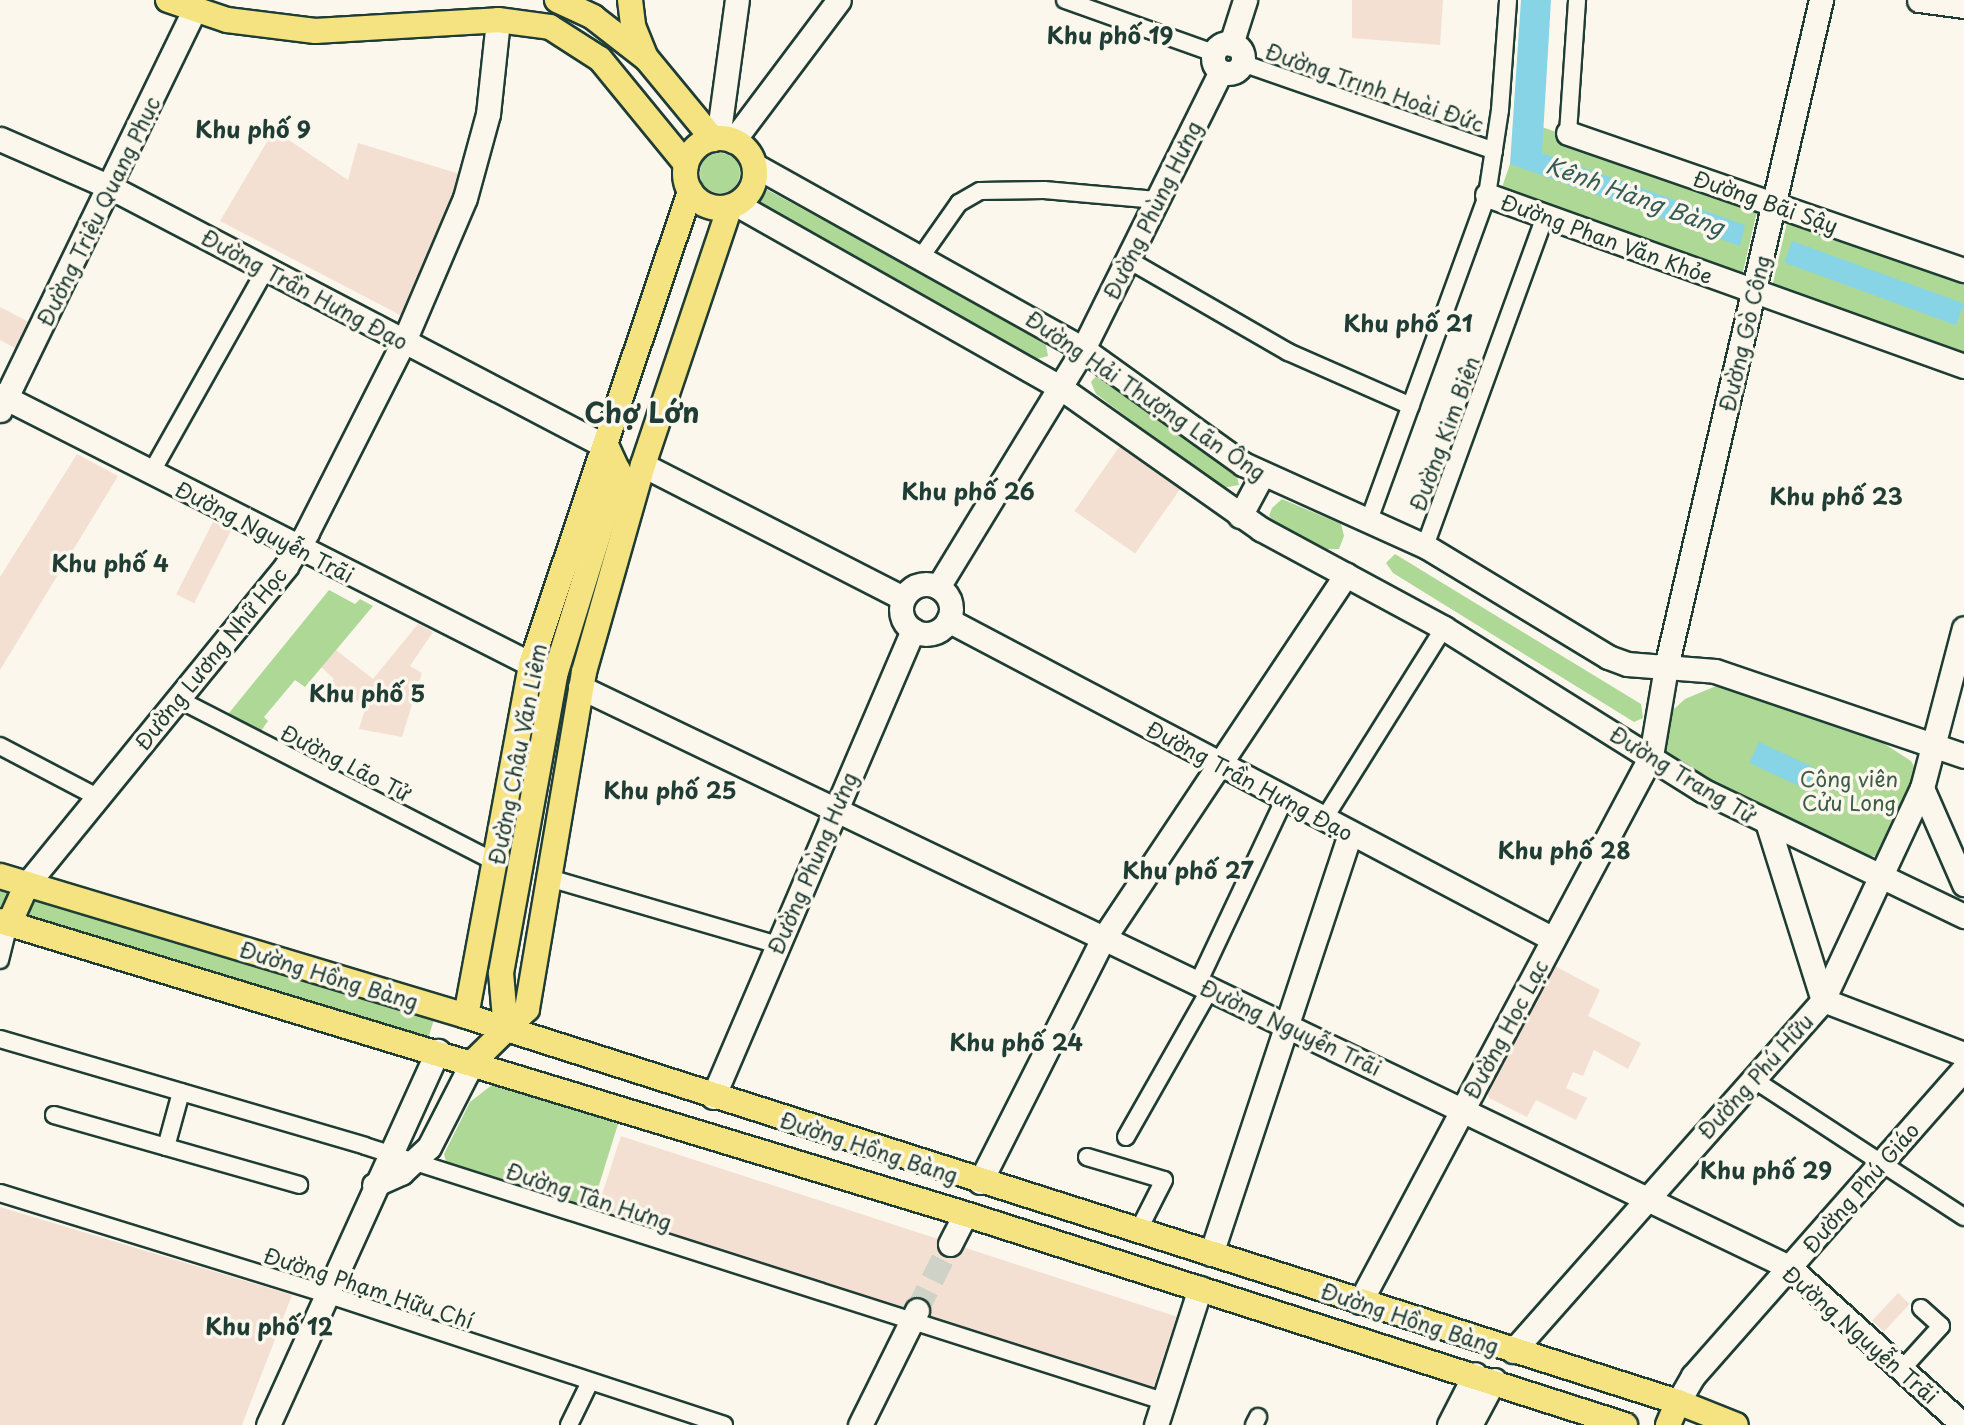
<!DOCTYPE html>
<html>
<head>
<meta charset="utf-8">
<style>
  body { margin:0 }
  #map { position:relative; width:1964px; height:1425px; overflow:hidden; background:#fbf7ec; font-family:"Playpen Sans",sans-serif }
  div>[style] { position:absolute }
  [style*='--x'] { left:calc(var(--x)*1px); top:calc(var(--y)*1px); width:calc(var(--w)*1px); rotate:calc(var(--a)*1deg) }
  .built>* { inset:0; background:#f3e0d3; transform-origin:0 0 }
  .green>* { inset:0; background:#aed896; transform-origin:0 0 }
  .round { border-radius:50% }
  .water>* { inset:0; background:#87d4e6; transform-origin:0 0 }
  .secondary-tunnel>* { height:23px; margin-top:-11.5px; transform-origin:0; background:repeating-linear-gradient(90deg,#cfd2c7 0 23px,transparent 0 34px) }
  .roads { filter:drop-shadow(2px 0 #1f3d34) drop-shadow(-2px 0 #1f3d34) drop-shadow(0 2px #1f3d34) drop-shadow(0 -2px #1f3d34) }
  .street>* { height:16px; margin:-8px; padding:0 8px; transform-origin:8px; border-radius:8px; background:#fbf7ec }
  .secondary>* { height:23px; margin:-11.5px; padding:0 11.5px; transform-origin:11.5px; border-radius:11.5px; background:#fbf7ec }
  .secondary>.ring { margin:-11.5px; padding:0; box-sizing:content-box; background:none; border:23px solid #fbf7ec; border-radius:50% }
  .primary>* { height:24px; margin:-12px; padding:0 12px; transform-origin:12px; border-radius:12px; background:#f5e381 }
  .primary>.ring { margin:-12px; padding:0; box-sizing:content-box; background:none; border:24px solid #f5e381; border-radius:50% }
  span { translate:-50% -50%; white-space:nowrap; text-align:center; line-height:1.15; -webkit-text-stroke:7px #fbf7ec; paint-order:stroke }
  .street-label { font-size:21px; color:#1f3d34 }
  .park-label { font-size:21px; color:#3c5c48 }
  .neighbourhood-label { font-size:23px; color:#1f3d34; font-weight:700 }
  .water-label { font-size:23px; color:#345b58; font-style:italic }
  .district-label { font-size:28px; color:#1f3d34; font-weight:700 }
</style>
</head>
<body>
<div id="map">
  <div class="built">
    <i style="clip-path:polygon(1352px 0,1443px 0,1440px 45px,1352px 38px)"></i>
    <i style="clip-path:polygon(274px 130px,348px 180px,358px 143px,463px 175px,402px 316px,220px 221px)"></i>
    <i style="clip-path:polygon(0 307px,33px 324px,19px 350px,0 340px)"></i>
    <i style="left:1122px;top:443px;width:74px;height:83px;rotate:35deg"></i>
    <i style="clip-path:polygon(77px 454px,118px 476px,0 670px,0 577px)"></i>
    <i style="left:213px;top:522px;width:20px;height:81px;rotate:27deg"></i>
    <i style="clip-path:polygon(418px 624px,433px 632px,410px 666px,422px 673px,402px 737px,359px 729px,366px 706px,330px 683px,334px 679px,321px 667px,336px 650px,373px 679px)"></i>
    <i style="clip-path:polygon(1553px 965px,1600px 990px,1588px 1016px,1641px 1043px,1628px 1069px,1594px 1050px,1583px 1076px,1573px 1072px,1566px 1088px,1587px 1098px,1576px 1120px,1536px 1100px,1527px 1117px,1489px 1098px,1486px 1087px)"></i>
    <i style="left:621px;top:1136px;width:584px;height:80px;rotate:18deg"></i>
    <i style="clip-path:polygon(0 1207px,292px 1295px,242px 1425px,0 1425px)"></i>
    <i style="left:1898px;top:1293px;width:16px;height:38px;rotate:43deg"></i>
  </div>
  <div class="green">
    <i style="clip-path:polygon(1542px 127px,1759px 203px,1742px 276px,1500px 193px,1510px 164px,1542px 153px)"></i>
    <i class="round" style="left:700px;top:153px;width:40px;height:40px"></i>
    <i style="clip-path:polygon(762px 187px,1045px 340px,1048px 356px,1033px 360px,760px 206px,756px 192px)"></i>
    <i style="clip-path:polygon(1789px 214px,1964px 277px,1964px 353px,1772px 287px)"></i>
    <i style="clip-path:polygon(1097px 375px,1236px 473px,1239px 485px,1222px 488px,1096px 394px,1091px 382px)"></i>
    <i style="clip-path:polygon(1282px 499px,1341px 524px,1344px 536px,1339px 549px,1327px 549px,1274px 522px,1269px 516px,1272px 508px)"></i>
    <i style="clip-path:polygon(1395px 554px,1641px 704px,1643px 718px,1634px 722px,1393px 573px,1386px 563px)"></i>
    <i style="clip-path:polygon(329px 590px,355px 604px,360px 599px,373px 606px,305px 687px,295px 680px,264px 717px,268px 721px,258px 735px,225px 718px)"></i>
    <i style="clip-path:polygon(1716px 686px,1877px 739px,1911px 761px,1916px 770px,1915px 790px,1885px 850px,1877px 856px,1859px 857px,1686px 771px,1667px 755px,1662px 745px,1670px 713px,1685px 699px)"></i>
    <i style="left:0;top:886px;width:454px;height:25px;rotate:17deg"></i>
    <i style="clip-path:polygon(497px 1081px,618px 1124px,591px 1211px,447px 1165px,444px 1154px,470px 1102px)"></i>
  </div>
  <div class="water">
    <i style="clip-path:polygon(1521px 0,1551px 0,1542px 153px,1745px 225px,1740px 246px,1510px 164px)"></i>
    <i style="left:1792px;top:241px;width:183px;height:23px;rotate:20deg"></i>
    <i style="left:1759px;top:742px;width:63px;height:23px;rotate:25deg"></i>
  </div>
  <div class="secondary-tunnel">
    <i style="--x:917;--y:1310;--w:74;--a:-63.4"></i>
  </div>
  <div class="roads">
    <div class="street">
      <i style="--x:1065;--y:0;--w:158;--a:19.6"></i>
      <i style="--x:1242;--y:63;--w:267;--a:19.2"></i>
      <i style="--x:1568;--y:133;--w:133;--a:-86.1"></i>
      <i style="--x:921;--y:257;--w:66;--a:-54.9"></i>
      <i style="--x:959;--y:203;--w:24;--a:-30"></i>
      <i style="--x:980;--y:191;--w:64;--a:-0.9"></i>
      <i style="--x:1044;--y:190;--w:113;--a:5.1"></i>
      <i style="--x:1127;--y:259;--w:186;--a:30"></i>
      <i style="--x:1288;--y:352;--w:134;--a:23.7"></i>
      <i style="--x:151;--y:473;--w:234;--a:-60.6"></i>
      <i style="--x:1369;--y:520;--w:346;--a:-70"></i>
      <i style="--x:1487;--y:195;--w:86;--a:-81.3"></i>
      <i style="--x:1500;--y:110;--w:110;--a:-85.8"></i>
      <i style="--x:1425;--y:546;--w:351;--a:-70"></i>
      <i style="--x:178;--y:699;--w:356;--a:27.2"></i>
      <i style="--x:0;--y:746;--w:110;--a:27.7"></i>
      <i style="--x:1324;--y:819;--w:226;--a:-57.9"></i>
      <i style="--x:549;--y:878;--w:239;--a:16.3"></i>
      <i style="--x:0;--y:960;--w:37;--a:-76"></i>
      <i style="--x:1198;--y:983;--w:204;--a:-64.8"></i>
      <i style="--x:0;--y:1039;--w:380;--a:16.3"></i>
      <i style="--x:365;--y:1146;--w:838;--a:17.72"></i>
      <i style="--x:1753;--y:1079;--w:252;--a:33.2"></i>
      <i style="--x:54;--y:1115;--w:255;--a:15.9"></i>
      <i style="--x:1126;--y:1137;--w:170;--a:-60.4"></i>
      <i style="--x:166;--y:1147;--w:57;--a:-74.7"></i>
      <i style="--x:1087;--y:1157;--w:80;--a:16.6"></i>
      <i style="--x:1164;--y:1180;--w:57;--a:117"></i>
      <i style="--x:0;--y:1193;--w:341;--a:17.2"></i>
      <i style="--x:326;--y:1294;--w:419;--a:18.2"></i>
      <i style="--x:1902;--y:1369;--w:58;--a:-47.8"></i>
      <i style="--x:1941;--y:1326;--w:27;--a:-138"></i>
      <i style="--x:569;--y:1425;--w:48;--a:-64"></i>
      <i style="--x:1254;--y:1425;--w:9;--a:-63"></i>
    </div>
    <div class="secondary">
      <i style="--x:1919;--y:0;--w:45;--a:7.6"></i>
      <i class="ring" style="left:1213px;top:43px;width:7px;height:7px"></i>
      <i style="--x:1231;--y:44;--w:46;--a:-72.3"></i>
      <i style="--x:1568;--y:133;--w:419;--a:19.1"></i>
      <i style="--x:718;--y:138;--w:139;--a:-82.2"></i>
      <i style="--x:0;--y:139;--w:120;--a:23.6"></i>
      <i style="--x:110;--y:187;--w:561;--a:27.62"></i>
      <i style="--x:733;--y:141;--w:176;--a:-53.1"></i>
      <i style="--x:754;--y:165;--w:377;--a:29.2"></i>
      <i style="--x:1083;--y:349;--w:197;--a:35.7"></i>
      <i style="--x:1243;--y:464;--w:200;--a:24.3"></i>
      <i style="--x:1425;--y:546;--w:214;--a:31.2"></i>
      <i style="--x:1608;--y:657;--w:20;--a:20"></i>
      <i style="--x:1627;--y:664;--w:88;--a:4.5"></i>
      <i style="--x:1715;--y:671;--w:263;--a:18.8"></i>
      <i style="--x:1487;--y:195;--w:507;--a:19.72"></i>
      <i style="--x:736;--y:204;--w:373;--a:29.5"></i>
      <i style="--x:1061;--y:388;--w:245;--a:35.2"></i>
      <i style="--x:1261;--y:529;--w:208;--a:28.4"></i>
      <i style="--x:1444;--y:628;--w:305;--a:32.1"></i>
      <i style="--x:1702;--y:790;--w:291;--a:25.7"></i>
      <i style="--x:0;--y:395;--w:595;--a:26.87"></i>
      <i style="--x:0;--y:410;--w:444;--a:-64.1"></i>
      <i style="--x:643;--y:465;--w:292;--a:27.1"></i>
      <i style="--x:1240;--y:516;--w:47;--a:-61.8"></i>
      <i class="ring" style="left:901px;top:584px;width:27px;height:27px"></i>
      <i style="--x:938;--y:587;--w:279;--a:-58.6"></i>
      <i style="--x:1083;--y:349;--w:310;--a:-63.6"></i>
      <i style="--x:948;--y:620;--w:684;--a:27.8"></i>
      <i style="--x:580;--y:687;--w:1341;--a:25.63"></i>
      <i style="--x:1789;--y:1267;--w:235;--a:42.2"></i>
      <i style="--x:1922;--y:788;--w:105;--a:66.4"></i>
      <i style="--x:1768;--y:825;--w:183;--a:72.6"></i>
      <i style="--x:1823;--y:1000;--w:151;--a:21"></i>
      <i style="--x:27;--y:884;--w:410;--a:-50.8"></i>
      <i style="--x:286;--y:566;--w:40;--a:-58"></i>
      <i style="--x:307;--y:532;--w:214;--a:-63.1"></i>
      <i style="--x:404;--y:341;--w:155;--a:-66.9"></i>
      <i style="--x:465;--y:198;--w:87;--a:-74.7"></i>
      <i style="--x:488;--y:114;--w:95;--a:-83.9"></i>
      <i style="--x:713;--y:1097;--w:508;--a:-66.82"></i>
      <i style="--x:980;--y:1182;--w:272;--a:-63.2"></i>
      <i style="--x:1103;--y:939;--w:438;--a:-56.3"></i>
      <i style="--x:374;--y:1185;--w:30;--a:-24"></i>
      <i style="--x:401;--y:1173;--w:38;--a:-43"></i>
      <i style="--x:429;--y:1147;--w:94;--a:-62.9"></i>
      <i style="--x:950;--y:1244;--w:34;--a:-63"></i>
      <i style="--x:1211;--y:1254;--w:443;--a:-71.7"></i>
      <i style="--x:1360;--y:1302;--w:619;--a:-61.94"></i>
      <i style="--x:1651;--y:756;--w:90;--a:-80.4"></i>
      <i style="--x:1666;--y:667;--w:685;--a:-76.92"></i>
      <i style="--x:1513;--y:1351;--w:468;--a:-48.5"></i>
      <i style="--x:1823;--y:1000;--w:234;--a:-65"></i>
      <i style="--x:1922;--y:788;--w:165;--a:-75.3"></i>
      <i style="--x:1678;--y:1402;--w:30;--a:-60"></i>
      <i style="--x:1693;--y:1376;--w:409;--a:-48.6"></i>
      <i style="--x:268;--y:1425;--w:411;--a:-65.6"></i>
      <i style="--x:860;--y:1425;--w:128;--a:-63.6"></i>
      <i style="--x:1156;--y:1425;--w:144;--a:-72.2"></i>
      <i style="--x:1449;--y:1425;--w:57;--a:-63"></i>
      <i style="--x:1470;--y:1425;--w:51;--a:-61.9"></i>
    </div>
    <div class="primary">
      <i style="--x:168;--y:0;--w:62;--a:18.7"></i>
      <i style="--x:227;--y:20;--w:89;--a:7.1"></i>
      <i style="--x:315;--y:31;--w:183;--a:-3.4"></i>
      <i style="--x:498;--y:20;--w:52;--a:7.7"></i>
      <i style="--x:550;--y:27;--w:59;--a:32.6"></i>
      <i style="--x:600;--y:59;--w:136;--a:50.7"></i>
      <i style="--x:557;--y:0;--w:40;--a:25"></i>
      <i style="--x:593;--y:17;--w:68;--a:37.9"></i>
      <i style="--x:647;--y:59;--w:104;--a:50.5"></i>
      <i style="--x:630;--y:0;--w:26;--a:83"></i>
      <i style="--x:633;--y:26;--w:31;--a:68"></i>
      <i class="ring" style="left:685px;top:138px;width:46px;height:46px"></i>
      <i style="--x:0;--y:876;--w:487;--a:16.7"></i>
      <i style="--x:466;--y:1016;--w:1272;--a:17.67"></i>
      <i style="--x:1678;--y:1402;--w:62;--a:21.6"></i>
      <i style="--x:0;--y:921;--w:1009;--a:16.89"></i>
      <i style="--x:965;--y:1214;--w:693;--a:17.73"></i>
      <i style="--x:9;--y:924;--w:44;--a:-65.8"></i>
      <i style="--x:466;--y:1016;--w:358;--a:-79.5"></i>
      <i style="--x:531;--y:664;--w:499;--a:-71.4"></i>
      <i style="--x:506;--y:1030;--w:57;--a:-95"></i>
      <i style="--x:501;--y:973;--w:303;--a:-79.7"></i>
      <i style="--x:555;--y:675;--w:214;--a:-72.8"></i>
      <i style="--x:618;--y:471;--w:26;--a:-115"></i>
      <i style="--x:472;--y:1063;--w:77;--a:-44.5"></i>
      <i style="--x:527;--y:1009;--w:342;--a:-80.4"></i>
      <i style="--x:584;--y:672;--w:215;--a:-74.1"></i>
      <i style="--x:643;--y:465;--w:272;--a:-71.4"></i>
      <i style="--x:1668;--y:1425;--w:25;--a:-67"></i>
    </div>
  </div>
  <div class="street-label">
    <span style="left:1375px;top:87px;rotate:19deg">Đường Trịnh Hoài Đức</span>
    <span style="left:1766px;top:201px;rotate:19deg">Đường Bãi Sậy</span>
    <span style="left:1152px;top:210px;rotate:-64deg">Đường Phùng Hưng</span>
    <span style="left:98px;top:211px;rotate:-64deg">Đường Triệu Quang Phục</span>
    <span style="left:1607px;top:238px;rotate:20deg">Đường Phan Văn Khỏe</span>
    <span style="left:305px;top:289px;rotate:28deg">Đường Trần Hưng Đạo</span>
    <span style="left:1744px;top:333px;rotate:-77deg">Đường Gò Công</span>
    <span style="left:1146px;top:395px;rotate:34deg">Đường Hải Thượng Lãn Ông</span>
    <span style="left:1444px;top:433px;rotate:-70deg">Đường Kim Biên</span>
    <span style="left:265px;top:531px;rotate:27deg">Đường Nguyễn Trãi</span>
    <span style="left:210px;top:658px;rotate:-51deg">Đường Lương Nhữ Học</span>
    <span style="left:517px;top:754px;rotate:-79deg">Đường Châu Văn Liêm</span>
    <span style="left:346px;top:762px;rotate:27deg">Đường Lão Tử</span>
    <span style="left:1683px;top:774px;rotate:31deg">Đường Trang Tử</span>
    <span style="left:1250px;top:780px;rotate:28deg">Đường Trần Hưng Đạo</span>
    <span style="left:812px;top:863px;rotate:-67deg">Đường Phùng Hưng</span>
    <span style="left:329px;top:975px;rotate:17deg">Đường Hồng Bàng</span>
    <span style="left:1291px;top:1027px;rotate:25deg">Đường Nguyễn Trãi</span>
    <span style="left:1505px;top:1029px;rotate:-62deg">Đường Học Lạc</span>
    <span style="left:1755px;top:1076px;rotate:-48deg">Đường Phú Hữu</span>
    <span style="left:869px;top:1147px;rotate:18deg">Đường Hồng Bàng</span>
    <span style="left:1860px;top:1187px;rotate:-49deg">Đường Phú Giáo</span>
    <span style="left:589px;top:1196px;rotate:18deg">Đường Tân Hưng</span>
    <span style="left:369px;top:1287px;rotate:18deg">Đường Phạm Hữu Chí</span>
    <span style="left:1410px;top:1318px;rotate:18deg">Đường Hồng Bàng</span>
    <span style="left:1861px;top:1334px;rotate:41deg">Đường Nguyễn Trãi</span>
  </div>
  <div class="park-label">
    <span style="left:1849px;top:790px">Công viên<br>Cửu Long</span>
  </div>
  <div class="neighbourhood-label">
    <span style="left:1110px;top:35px">Khu phố 19</span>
    <span style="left:253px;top:129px">Khu phố 9</span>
    <span style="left:1408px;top:323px">Khu phố 21</span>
    <span style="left:968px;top:491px">Khu phố 26</span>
    <span style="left:1836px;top:496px">Khu phố 23</span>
    <span style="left:110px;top:563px">Khu phố 4</span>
    <span style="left:367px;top:693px">Khu phố 5</span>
    <span style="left:670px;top:790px">Khu phố 25</span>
    <span style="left:1564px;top:850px">Khu phố 28</span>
    <span style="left:1188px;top:870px">Khu phố 27</span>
    <span style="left:1016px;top:1042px">Khu phố 24</span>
    <span style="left:1766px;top:1170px">Khu phố 29</span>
    <span style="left:269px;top:1326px">Khu phố 12</span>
  </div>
  <div class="water-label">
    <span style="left:1635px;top:196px;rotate:20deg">Kênh Hàng Bàng</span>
  </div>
  <div class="district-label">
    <span style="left:642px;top:412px">Chợ Lớn</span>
  </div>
</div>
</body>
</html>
